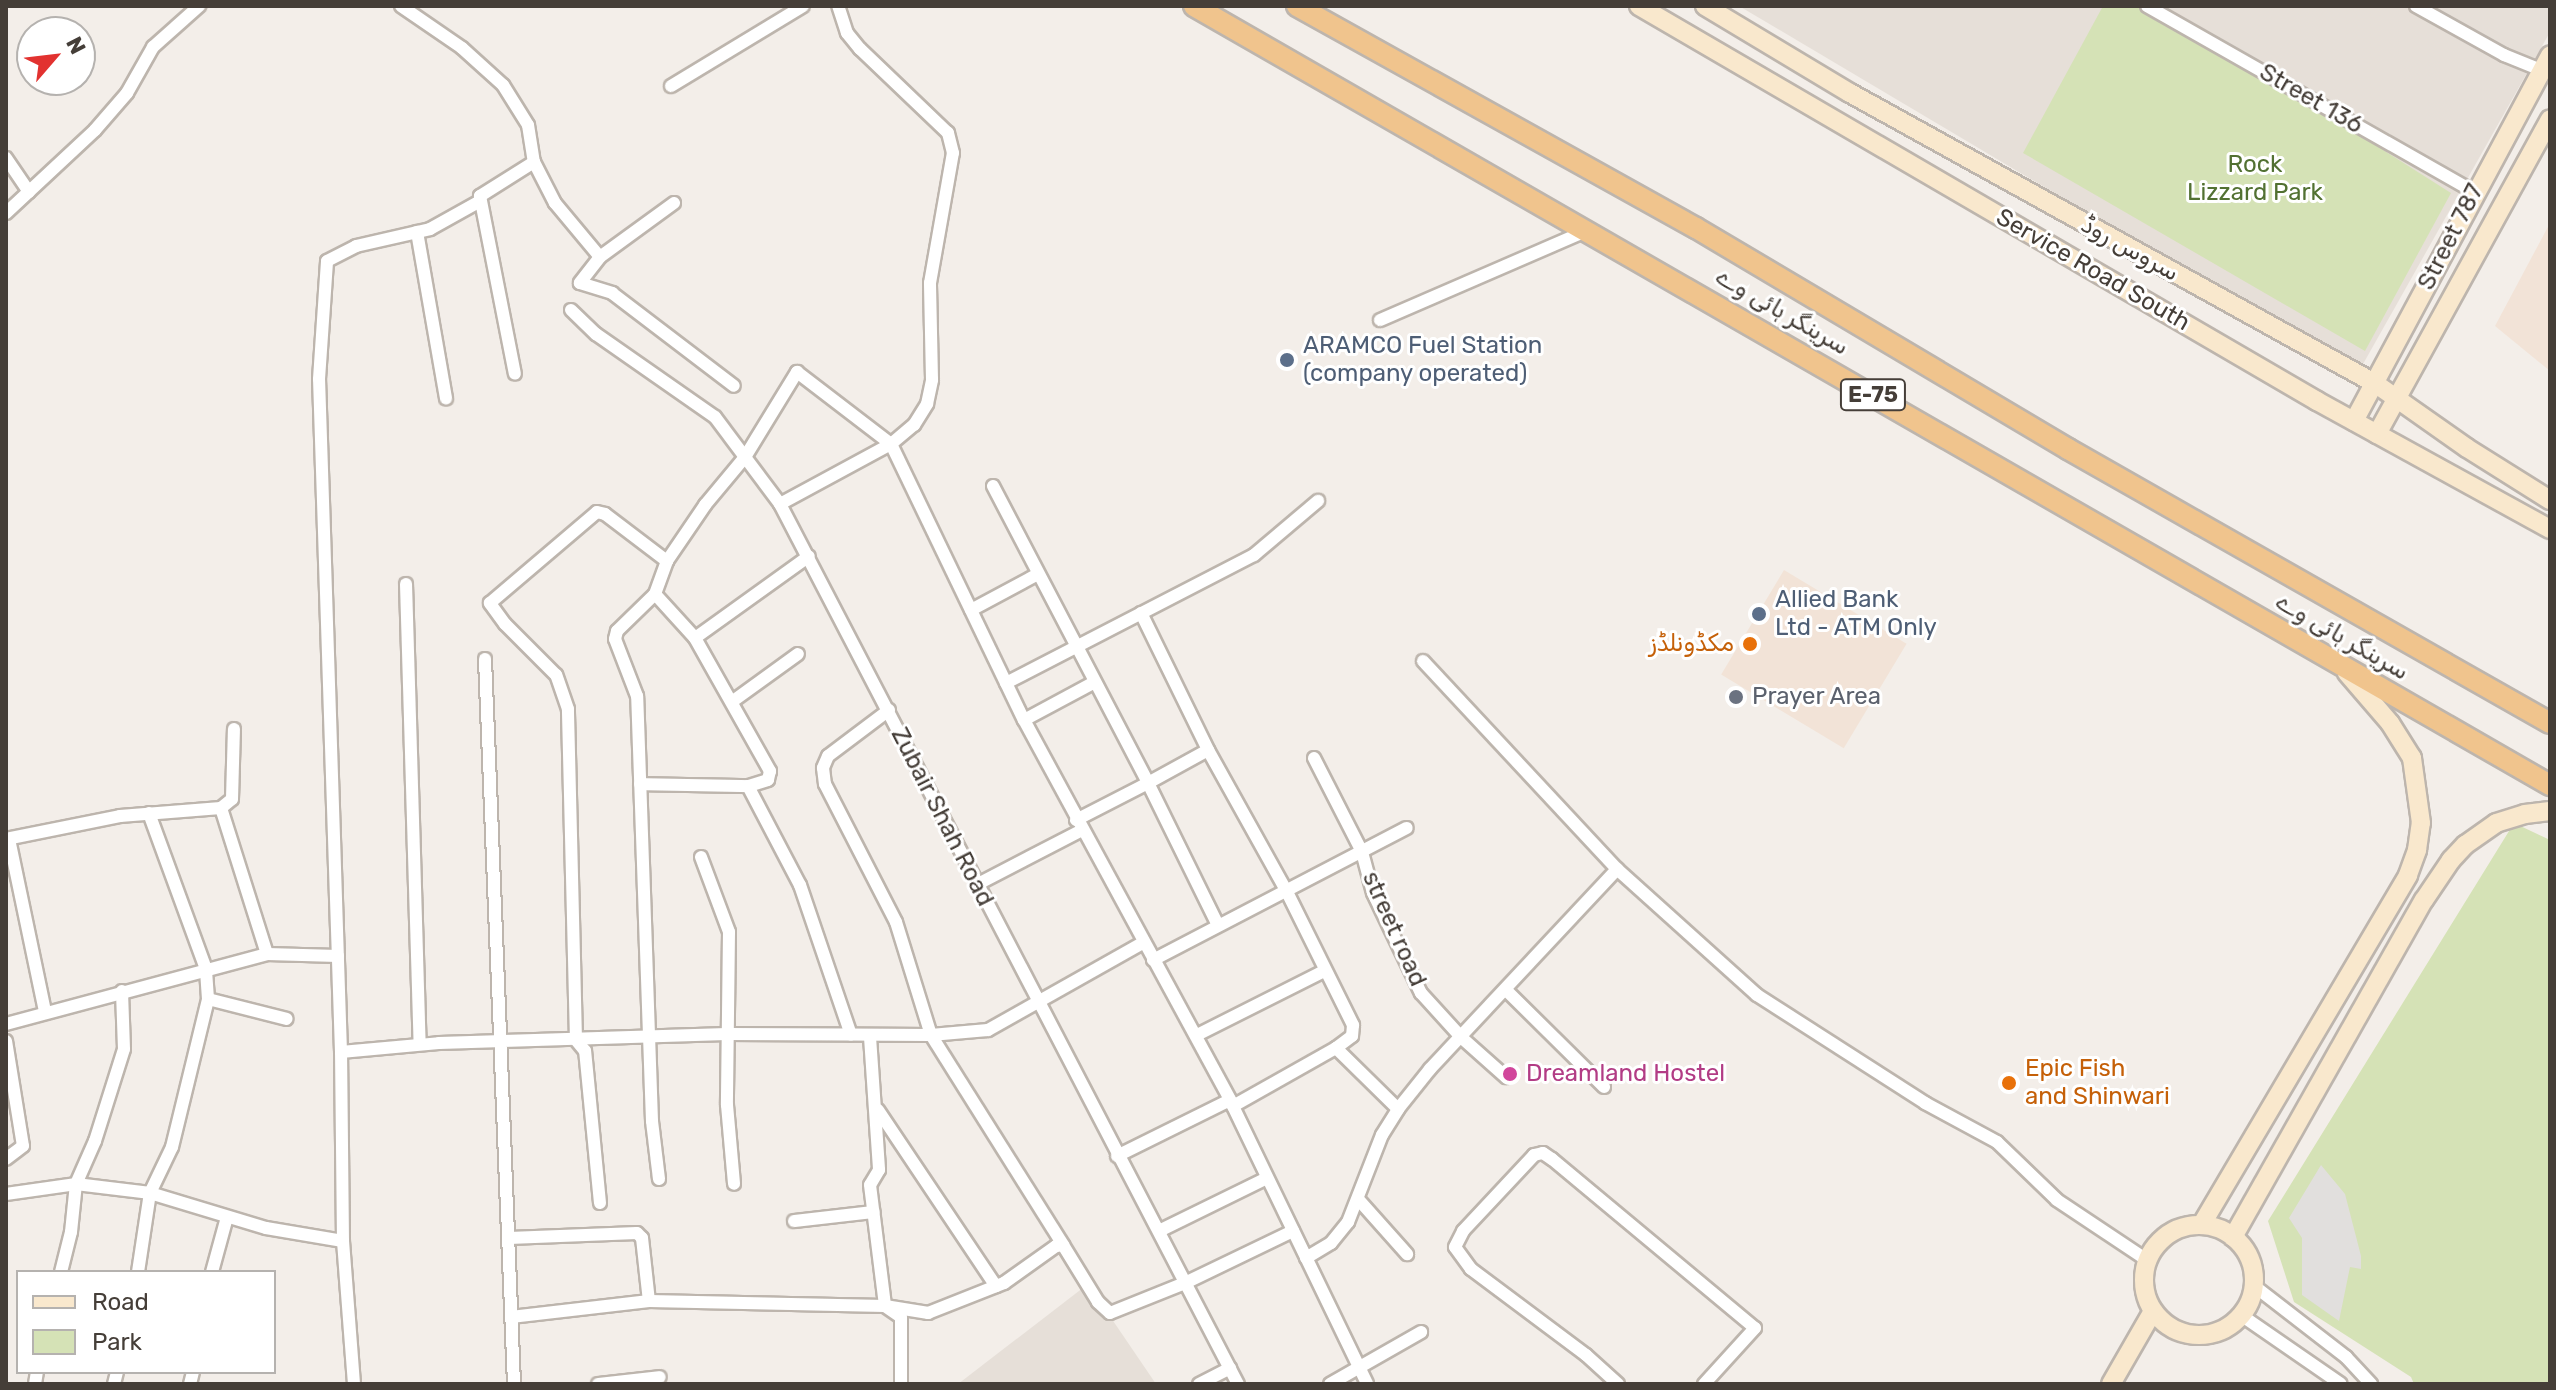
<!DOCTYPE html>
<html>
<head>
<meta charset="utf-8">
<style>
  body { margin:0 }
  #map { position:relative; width:2556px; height:1390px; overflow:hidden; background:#f3eee9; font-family:Rubik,"Noto Sans Arabic",sans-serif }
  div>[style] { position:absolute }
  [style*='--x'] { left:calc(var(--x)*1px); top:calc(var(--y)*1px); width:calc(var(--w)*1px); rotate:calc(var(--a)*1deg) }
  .residential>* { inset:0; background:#e6dfd8 }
  .commercial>* { inset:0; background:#f2e3d7; transform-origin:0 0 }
  .green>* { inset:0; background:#d5e2b6 }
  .parking>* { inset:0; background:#e1dfdd }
  .roads { filter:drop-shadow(2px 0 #bdb5ad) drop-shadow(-2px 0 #bdb5ad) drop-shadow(0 2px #bdb5ad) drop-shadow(0 -2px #bdb5ad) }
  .minor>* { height:12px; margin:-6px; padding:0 6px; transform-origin:6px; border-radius:6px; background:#fff }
  .secondary>* { height:18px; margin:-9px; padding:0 9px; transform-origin:9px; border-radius:9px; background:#f9e8cd }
  .secondary>.ring { margin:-9px; padding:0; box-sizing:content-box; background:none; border:18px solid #f9e8cd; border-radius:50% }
  .trunk>* { height:20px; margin:-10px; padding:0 10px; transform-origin:10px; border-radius:10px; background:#f0c48d }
  .dots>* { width:22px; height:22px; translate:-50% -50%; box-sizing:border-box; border:4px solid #fff; border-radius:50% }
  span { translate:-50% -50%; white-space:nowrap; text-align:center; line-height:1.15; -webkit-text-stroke:6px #fff; paint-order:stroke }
  .shield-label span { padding:2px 6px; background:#fff; border:2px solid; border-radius:6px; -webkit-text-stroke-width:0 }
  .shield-label { font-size:22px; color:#453e38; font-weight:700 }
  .street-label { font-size:24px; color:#453e38 }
  .park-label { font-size:24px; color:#527132 }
  .service-label { font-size:24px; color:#4e5e75 }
  .left { translate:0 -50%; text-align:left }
  .food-label { font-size:24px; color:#c56008 }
  .right { translate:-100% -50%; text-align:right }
  .worship-label { font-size:24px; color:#5b616d }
  .hotel-label { font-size:24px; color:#b23c85 }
  .frame { position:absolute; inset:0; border:8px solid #453e38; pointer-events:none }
  .legend { position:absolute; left:16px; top:1270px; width:260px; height:104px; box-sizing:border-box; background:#fff; border:2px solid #b5b2af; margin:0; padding:10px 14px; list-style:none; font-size:24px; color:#453e38 }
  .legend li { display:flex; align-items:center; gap:16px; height:40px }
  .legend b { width:40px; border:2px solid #b5b2af }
  .north { position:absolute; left:16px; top:16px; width:80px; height:80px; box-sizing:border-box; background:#fff; border:2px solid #b5b2af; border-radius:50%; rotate:62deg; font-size:22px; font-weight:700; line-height:32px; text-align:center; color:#453e38 }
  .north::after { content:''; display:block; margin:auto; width:28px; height:36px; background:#e23230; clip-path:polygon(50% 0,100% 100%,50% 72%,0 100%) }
</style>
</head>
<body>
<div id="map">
  <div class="residential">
    <i style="clip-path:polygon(1739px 6px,2550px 6px,2550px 32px,2358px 373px)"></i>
    <i style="clip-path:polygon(1088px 1284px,1156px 1384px,958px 1384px)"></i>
  </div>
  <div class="commercial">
    <i style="clip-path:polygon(2550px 223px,2550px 371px,2495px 326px)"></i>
    <i style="left:1784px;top:570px;width:143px;height:122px;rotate:31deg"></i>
  </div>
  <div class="green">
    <i style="clip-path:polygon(2103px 6px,2140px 6px,2301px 98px,2451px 193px,2365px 351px,2023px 153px)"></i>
    <i style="clip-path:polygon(2514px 823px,2550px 840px,2550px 1384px,2414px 1384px,2411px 1377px,2294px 1302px,2268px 1221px)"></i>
  </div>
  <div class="parking">
    <i style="clip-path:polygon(2321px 1165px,2345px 1194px,2361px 1256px,2361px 1269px,2350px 1267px,2339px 1321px,2302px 1295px,2302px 1238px,2289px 1218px)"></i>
  </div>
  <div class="roads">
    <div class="minor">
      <i style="--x:401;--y:6;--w:74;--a:34.5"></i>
      <i style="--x:462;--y:48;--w:55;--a:42.1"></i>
      <i style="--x:503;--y:85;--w:47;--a:58"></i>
      <i style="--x:528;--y:125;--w:37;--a:81"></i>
      <i style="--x:534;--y:162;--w:64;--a:147.8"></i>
      <i style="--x:480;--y:196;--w:181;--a:78.9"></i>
      <i style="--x:2147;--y:6;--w:376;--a:29.6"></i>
      <i style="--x:2416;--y:6;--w:101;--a:29.1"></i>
      <i style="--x:2504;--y:55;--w:40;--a:22"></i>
      <i style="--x:671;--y:86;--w:154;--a:-31.2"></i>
      <i style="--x:6;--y:158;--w:41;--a:55.9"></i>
      <i style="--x:534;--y:162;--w:46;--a:62.9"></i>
      <i style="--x:555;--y:203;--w:70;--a:50.2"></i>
      <i style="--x:674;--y:203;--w:92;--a:143.9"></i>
      <i style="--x:600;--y:257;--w:33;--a:128"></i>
      <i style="--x:580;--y:283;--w:34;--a:17"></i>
      <i style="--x:612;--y:293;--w:153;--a:37.3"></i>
      <i style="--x:6;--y:213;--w:122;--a:-43"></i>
      <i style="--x:95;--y:130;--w:49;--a:-49.1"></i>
      <i style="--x:127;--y:93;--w:53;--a:-60.5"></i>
      <i style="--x:153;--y:47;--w:62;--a:-41.7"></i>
      <i style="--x:417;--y:232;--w:169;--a:80.1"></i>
      <i style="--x:571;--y:310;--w:35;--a:44"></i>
      <i style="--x:596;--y:334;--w:145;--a:34.9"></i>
      <i style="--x:715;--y:417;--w:109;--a:53.2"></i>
      <i style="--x:780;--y:504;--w:992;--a:62.51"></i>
      <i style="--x:1380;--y:320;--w:227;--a:-23.4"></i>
      <i style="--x:993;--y:486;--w:335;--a:62.4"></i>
      <i style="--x:1148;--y:783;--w:68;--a:-28.8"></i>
      <i style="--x:780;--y:504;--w:126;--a:-28.4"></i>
      <i style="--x:891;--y:444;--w:30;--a:-40"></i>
      <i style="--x:914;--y:425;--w:25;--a:-58"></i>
      <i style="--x:927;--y:404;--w:25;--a:-78"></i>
      <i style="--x:932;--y:380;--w:97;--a:-91.2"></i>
      <i style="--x:930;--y:283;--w:132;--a:-80"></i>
      <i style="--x:953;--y:153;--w:21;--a:-104"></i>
      <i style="--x:948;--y:133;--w:122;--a:-136.3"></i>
      <i style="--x:860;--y:49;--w:21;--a:-129"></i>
      <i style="--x:847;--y:33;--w:28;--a:-108"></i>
      <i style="--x:406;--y:584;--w:460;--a:88.3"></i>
      <i style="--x:655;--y:594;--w:59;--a:47.7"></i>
      <i style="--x:695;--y:638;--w:153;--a:60.6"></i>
      <i style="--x:770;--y:771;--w:9;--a:103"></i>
      <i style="--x:768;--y:780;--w:21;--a:163"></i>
      <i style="--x:748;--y:786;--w:112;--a:62.3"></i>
      <i style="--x:800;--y:885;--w:158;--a:71.2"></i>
      <i style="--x:971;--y:610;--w:76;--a:-28.2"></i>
      <i style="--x:1141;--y:613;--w:153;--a:63.9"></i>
      <i style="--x:1208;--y:750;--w:160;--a:60.9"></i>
      <i style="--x:1286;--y:890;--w:151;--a:63.6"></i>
      <i style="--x:1353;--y:1025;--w:11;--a:95"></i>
      <i style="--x:1352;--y:1036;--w:20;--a:143"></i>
      <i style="--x:1336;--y:1048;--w:87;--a:44.5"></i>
      <i style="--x:695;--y:638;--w:140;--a:-35.7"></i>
      <i style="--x:485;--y:659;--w:726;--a:87.71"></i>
      <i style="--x:1423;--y:661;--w:284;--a:47"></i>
      <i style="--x:1617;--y:869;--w:188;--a:42"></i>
      <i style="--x:1757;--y:995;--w:200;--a:32.7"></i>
      <i style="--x:1925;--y:1103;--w:82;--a:28.4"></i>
      <i style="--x:1997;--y:1142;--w:83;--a:44"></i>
      <i style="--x:2057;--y:1200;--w:108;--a:33.7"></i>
      <i style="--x:1006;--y:683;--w:279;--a:-27.3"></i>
      <i style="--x:1254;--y:555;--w:84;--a:-40.2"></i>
      <i style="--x:733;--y:701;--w:80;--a:-35.9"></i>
      <i style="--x:889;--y:710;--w:76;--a:143"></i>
      <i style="--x:828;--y:756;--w:13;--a:113"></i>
      <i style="--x:823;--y:768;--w:16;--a:83"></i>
      <i style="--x:825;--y:784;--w:155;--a:62.8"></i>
      <i style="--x:896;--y:922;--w:118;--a:72.8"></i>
      <i style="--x:931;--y:1035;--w:248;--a:57.8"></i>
      <i style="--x:1024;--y:720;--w:78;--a:-28.2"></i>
      <i style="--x:1314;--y:758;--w:106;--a:62.9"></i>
      <i style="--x:1362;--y:852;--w:42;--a:75"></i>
      <i style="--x:1373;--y:893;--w:111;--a:64.4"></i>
      <i style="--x:1421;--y:993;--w:61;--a:47.7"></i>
      <i style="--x:1462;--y:1038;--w:59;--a:41.6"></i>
      <i style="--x:640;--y:784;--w:108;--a:1.1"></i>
      <i style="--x:221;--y:808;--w:153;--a:72.5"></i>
      <i style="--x:1076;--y:820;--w:81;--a:-27.2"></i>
      <i style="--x:1148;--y:783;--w:158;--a:63.8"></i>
      <i style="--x:6;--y:839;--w:116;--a:-11.4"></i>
      <i style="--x:120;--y:816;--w:101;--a:-4.5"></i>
      <i style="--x:221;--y:808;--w:14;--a:-39"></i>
      <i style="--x:232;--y:799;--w:70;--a:-88.4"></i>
      <i style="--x:9;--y:839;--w:177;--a:78.2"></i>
      <i style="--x:701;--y:857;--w:80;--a:69.5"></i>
      <i style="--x:729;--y:932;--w:173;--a:90.7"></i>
      <i style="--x:727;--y:1105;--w:79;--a:84.9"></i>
      <i style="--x:976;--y:885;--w:119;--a:-27.4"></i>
      <i style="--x:1153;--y:960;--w:286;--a:-27.5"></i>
      <i style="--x:1506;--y:990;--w:138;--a:44.7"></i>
      <i style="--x:208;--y:999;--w:81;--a:14.2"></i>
      <i style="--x:6;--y:1024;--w:270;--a:-15"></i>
      <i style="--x:267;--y:954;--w:71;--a:1.6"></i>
      <i style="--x:1197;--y:1035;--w:142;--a:-26.7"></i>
      <i style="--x:870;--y:1037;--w:133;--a:86.1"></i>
      <i style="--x:879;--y:1170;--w:17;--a:121"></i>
      <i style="--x:870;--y:1185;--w:122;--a:82.9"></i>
      <i style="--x:885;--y:1306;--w:19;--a:35"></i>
      <i style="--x:901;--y:1317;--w:67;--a:90"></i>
      <i style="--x:6;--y:1041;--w:106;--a:80.8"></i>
      <i style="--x:23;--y:1146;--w:21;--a:143"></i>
      <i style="--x:341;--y:1052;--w:98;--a:-5.2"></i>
      <i style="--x:439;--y:1043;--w:288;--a:-1.8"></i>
      <i style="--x:727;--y:1034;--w:204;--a:0.3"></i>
      <i style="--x:931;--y:1035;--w:57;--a:-5"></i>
      <i style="--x:988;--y:1030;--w:179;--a:-29.4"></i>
      <i style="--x:1233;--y:1106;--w:118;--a:-29.4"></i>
      <i style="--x:878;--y:1110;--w:212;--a:56.2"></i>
      <i style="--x:1117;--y:1156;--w:126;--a:-26.4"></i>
      <i style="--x:659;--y:1179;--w:58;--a:-96.9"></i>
      <i style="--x:652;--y:1121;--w:425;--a:-92"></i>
      <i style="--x:637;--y:696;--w:61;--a:-111.1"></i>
      <i style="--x:615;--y:639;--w:8;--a:-76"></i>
      <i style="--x:617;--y:631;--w:53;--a:-44.2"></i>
      <i style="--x:655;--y:594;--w:35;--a:-70"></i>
      <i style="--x:667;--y:561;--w:68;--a:-55.8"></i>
      <i style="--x:705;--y:505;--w:62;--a:-50.2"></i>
      <i style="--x:745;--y:457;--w:100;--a:-58.5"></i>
      <i style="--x:797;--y:372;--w:118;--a:37.5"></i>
      <i style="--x:891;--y:444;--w:306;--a:64.3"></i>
      <i style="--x:1024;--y:720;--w:432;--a:61.5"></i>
      <i style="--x:1230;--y:1100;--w:315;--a:64.2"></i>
      <i style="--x:6;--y:1194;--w:71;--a:-8.1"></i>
      <i style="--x:76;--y:1184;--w:75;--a:6.9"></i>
      <i style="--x:150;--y:1193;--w:121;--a:16.8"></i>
      <i style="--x:266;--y:1228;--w:78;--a:9.6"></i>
      <i style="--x:1358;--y:1199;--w:74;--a:48.3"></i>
      <i style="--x:600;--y:1203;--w:153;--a:-95.6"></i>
      <i style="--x:585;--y:1051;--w:14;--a:-129"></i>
      <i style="--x:576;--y:1040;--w:331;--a:-91.4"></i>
      <i style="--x:568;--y:709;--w:36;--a:-109"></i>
      <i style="--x:556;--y:675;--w:72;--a:-135"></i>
      <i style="--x:505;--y:624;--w:26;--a:-126"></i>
      <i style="--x:490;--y:603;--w:140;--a:-40.4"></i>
      <i style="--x:597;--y:512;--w:8;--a:14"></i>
      <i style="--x:605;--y:514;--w:78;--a:37.2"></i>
      <i style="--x:794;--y:1221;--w:80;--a:-6.5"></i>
      <i style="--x:1159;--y:1231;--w:120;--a:-26.1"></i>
      <i style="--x:509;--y:1238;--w:128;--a:-2.2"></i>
      <i style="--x:637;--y:1233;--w:7;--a:45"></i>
      <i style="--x:642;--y:1238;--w:63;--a:83.7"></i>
      <i style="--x:1306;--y:1258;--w:29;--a:-31"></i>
      <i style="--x:1331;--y:1243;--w:27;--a:-51"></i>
      <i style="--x:1348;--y:1222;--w:93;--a:-68.7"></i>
      <i style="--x:1382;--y:1135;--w:31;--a:-58"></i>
      <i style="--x:1398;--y:1109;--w:51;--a:-51.3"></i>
      <i style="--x:1430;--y:1069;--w:274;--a:-46.9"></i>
      <i style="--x:61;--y:1272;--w:41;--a:-76"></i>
      <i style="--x:71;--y:1232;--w:48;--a:-84.1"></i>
      <i style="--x:76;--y:1184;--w:47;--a:-66.2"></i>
      <i style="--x:95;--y:1141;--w:96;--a:-72.5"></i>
      <i style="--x:124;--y:1049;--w:58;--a:-92"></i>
      <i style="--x:138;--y:1272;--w:80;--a:-81.4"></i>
      <i style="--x:150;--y:1193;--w:51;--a:-64.4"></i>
      <i style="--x:172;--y:1147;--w:152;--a:-76.3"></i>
      <i style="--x:208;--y:999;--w:30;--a:-94"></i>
      <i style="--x:206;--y:969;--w:166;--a:-110.1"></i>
      <i style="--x:212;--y:1272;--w:57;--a:-74.7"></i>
      <i style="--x:2253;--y:1285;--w:118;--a:37.7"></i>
      <i style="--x:2346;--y:1357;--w:37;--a:47"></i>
      <i style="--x:2241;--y:1315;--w:121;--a:34.6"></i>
      <i style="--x:511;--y:1317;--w:139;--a:-6.6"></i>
      <i style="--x:649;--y:1301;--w:236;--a:1.2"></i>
      <i style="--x:885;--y:1306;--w:44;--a:9.2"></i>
      <i style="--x:928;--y:1313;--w:82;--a:-21.5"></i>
      <i style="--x:1004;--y:1283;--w:64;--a:-35.4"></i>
      <i style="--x:1056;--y:1246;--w:7;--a:-8"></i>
      <i style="--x:1063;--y:1245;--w:67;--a:58.4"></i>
      <i style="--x:1098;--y:1302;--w:16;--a:43"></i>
      <i style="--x:1110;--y:1313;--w:81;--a:-21.8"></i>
      <i style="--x:1185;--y:1283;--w:120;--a:-25.7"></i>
      <i style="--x:35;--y:1384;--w:12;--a:-81"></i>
      <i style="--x:114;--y:1384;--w:12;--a:-76"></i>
      <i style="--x:190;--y:1384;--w:12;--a:-76"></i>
      <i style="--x:354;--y:1384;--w:143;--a:-94.4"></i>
      <i style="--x:343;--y:1241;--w:189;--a:-90.6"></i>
      <i style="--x:341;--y:1052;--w:673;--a:-91.87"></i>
      <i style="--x:319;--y:379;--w:118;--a:-86.1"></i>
      <i style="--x:327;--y:261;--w:33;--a:-27"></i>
      <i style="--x:356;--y:246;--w:76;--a:-12.9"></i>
      <i style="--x:430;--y:229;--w:57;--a:-29.2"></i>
      <i style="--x:598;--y:1384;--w:62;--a:-6.4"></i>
      <i style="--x:1199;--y:1384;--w:35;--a:-27"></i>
      <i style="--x:1330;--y:1384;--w:105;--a:-29.7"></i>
      <i style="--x:1618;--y:1384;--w:43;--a:-137.8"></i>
      <i style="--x:1586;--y:1355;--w:144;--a:-143.2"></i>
      <i style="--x:1471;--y:1269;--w:27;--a:-126"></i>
      <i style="--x:1455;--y:1247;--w:18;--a:-63"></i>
      <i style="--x:1463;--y:1231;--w:104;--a:-46.9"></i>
      <i style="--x:1534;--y:1155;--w:9;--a:-13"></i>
      <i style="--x:1543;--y:1153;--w:11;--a:34"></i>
      <i style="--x:1552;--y:1159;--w:264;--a:39.8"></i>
      <i style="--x:1755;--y:1328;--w:76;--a:132.3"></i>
    </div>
    <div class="secondary">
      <i style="--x:1639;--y:6;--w:785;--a:30.22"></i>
      <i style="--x:2317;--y:401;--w:266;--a:28.8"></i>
      <i style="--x:1705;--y:6;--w:169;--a:31"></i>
      <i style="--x:1850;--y:93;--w:601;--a:28.95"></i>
      <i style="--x:2376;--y:384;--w:111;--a:35.1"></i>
      <i style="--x:2467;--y:448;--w:98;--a:32.1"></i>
      <i style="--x:2354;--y:421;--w:415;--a:-61.8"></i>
      <i style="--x:2377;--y:434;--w:359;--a:-61.2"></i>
      <i style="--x:2202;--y:1224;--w:405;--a:-59.4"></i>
      <i style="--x:2408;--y:875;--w:27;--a:-70"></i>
      <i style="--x:2417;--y:850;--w:27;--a:-82"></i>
      <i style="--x:2421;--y:823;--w:66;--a:-97.9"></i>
      <i style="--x:2412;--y:758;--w:41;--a:-122.2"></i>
      <i style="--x:2390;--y:723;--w:66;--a:-130.7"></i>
      <i class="ring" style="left:2144px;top:1225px;width:92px;height:92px"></i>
      <i style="--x:2233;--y:1237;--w:387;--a:-60.5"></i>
      <i style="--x:2424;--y:900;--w:48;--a:-56"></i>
      <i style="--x:2451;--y:860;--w:21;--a:-47"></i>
      <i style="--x:2465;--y:845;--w:38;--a:-35"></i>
      <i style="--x:2496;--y:823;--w:30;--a:-17"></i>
      <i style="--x:2525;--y:814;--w:25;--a:-7"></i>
      <i style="--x:2111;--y:1384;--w:84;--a:-60.1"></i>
    </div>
    <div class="trunk">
      <i style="--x:1194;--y:6;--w:1564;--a:29.88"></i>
      <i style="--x:1297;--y:6;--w:457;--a:29.1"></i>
      <i style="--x:1696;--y:228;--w:433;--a:30.7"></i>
      <i style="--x:2068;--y:449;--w:554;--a:29.62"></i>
    </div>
  </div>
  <div class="dots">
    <i style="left:1287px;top:360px;background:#5c6f8a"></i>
    <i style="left:1759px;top:614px;background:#5c6f8a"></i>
    <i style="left:1750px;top:644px;background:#e8710a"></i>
    <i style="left:1736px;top:697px;background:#6b7280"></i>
    <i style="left:1510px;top:1074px;background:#d1479c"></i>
    <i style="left:2009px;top:1083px;background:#e8710a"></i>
  </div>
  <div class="shield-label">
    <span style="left:1873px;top:395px">E-75</span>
  </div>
  <div class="street-label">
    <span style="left:2311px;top:99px;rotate:30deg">Street 136</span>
    <span style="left:2451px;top:237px;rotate:-63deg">Street 787</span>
    <span style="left:2130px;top:249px;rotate:29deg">سروس روڈ</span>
    <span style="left:2093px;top:270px;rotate:30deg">Service Road South</span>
    <span style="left:1782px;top:312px;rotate:30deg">سرینگر ہائی وے</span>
    <span style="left:2342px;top:637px;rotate:30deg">سرینگر ہائی وے</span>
    <span style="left:942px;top:817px;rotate:63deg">Zubair Shah Road</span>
    <span style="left:1394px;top:929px;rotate:66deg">street road</span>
  </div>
  <div class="park-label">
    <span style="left:2255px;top:179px">Rock<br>Lizzard Park</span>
  </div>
  <div class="service-label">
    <span class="left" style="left:1303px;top:360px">ARAMCO Fuel Station<br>(company operated)</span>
    <span class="left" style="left:1775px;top:614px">Allied Bank<br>Ltd - ATM Only</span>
  </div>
  <div class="food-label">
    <span class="right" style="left:1734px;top:644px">مکڈونلڈز</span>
    <span class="left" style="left:2025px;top:1083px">Epic Fish<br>and Shinwari</span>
  </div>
  <div class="worship-label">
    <span class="left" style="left:1752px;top:697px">Prayer Area</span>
  </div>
  <div class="hotel-label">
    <span class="left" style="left:1526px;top:1074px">Dreamland Hostel</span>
  </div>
  <div class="frame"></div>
  <ul class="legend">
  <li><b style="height:10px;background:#f9e8cd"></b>Road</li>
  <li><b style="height:22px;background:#d5e2b6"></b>Park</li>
  </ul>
  <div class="north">N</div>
</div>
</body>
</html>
